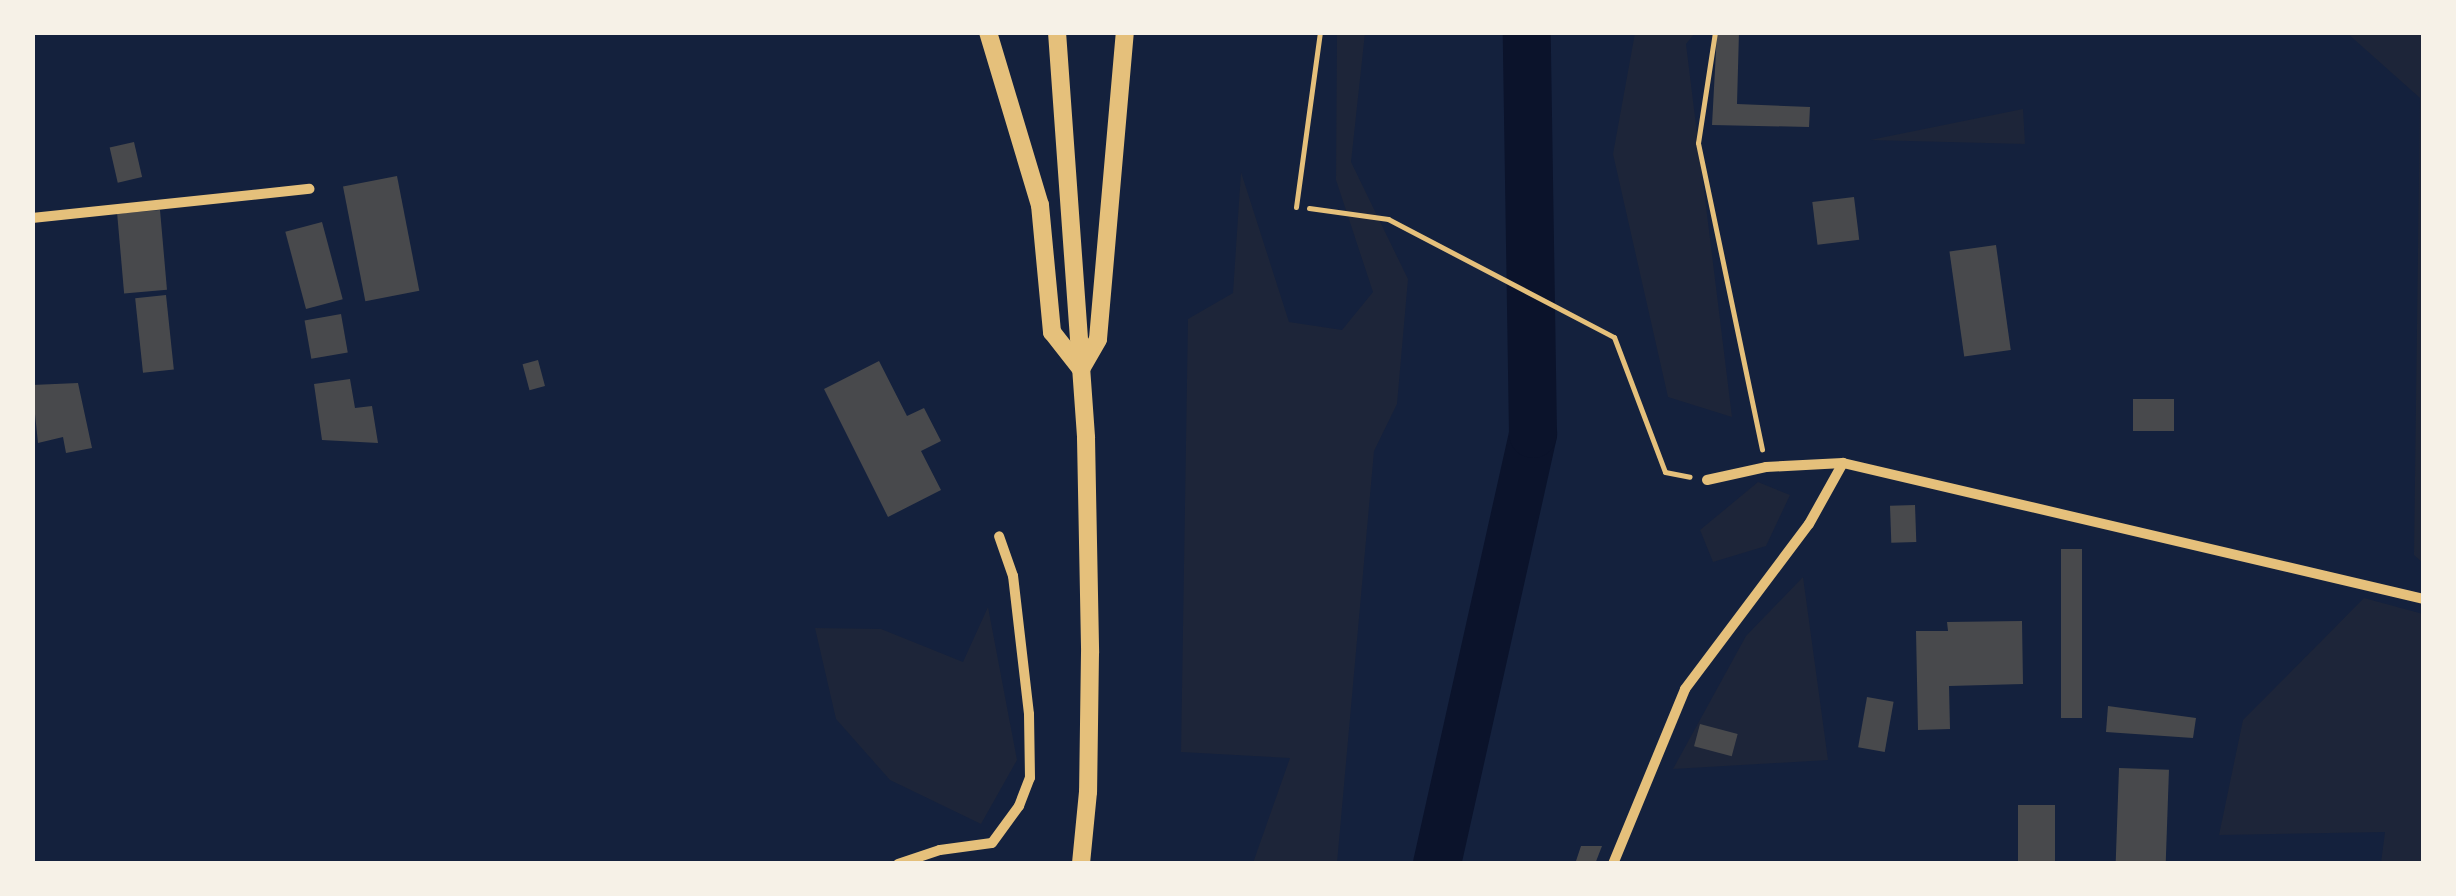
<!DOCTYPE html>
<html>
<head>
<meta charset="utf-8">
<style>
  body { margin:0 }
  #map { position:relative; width:2456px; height:896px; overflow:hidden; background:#14213d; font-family:"Roboto Condensed",sans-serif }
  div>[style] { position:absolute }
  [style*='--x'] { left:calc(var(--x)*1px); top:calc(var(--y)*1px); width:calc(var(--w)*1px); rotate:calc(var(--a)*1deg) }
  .green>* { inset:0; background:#1d2539 }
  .river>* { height:48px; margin:-24px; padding:0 24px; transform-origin:24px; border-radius:24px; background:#0b132b }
  .building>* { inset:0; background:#48494c; transform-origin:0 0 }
  .path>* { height:5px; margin:-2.5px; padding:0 2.5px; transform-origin:2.5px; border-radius:2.5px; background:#e5c07b }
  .service>* { height:5px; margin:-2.5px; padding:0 2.5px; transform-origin:2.5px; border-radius:2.5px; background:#e5c07b }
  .minor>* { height:10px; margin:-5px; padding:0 5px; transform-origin:5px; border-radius:5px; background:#e5c07b }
  .trunk>* { height:18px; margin:-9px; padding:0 9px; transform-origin:9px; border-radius:9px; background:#e5c07b }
  span { translate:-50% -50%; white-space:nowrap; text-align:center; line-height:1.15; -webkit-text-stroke:9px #f6f1e7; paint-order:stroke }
  .frame { position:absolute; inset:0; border:35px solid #f6f1e7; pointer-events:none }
</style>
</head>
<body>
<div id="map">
  <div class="green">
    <i style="clip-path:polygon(1337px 33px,1365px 33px,1351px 162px,1408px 279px,1397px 404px,1374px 451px,1337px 863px,1253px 863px,1290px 758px,1181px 752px,1188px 319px,1233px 293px,1241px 172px,1289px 322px,1342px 330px,1373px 292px,1336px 180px)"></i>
    <i style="clip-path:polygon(1635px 33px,1695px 33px,1686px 44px,1732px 417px,1668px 397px,1613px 154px)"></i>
    <i style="clip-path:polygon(2347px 33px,2423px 33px,2423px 563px,2414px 555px,2420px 98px)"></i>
    <i style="clip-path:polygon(2023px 109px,2025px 144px,1870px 140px)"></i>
    <i style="clip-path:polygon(1758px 482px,1790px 495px,1766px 546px,1713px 562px,1700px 530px)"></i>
    <i style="clip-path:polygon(1803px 577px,1828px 760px,1673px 769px,1746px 636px)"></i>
    <i style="clip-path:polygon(2364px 598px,2423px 614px,2423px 863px,2381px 863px,2385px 832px,2219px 835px,2243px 720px)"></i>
    <i style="clip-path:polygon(988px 607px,1017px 760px,981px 824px,890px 780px,836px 719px,815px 628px,881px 629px,963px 662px)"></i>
  </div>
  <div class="river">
    <i style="--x:1437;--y:864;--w:441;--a:-77.4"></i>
    <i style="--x:1533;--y:434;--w:402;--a:-90.9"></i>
  </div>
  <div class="building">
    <i style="clip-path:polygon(1717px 32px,1739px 32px,1737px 104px,1810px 107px,1809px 127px,1712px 125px)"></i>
    <i style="left:134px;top:142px;width:36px;height:25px;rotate:77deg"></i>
    <i style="left:397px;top:176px;width:117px;height:55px;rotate:79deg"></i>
    <i style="left:1854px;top:197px;width:43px;height:42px;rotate:83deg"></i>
    <i style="left:160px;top:210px;width:80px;height:43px;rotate:85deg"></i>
    <i style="left:322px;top:222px;width:80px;height:38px;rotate:75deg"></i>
    <i style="left:1996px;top:245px;width:106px;height:47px;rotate:82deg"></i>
    <i style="left:166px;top:295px;width:75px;height:31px;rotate:84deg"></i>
    <i style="left:341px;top:314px;width:39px;height:37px;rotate:80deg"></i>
    <i style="left:538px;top:360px;width:27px;height:16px;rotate:75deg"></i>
    <i style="clip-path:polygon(879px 361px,907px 416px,924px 408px,941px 441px,921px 451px,941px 490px,888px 517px,824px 389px)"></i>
    <i style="clip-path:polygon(350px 379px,355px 408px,372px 406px,378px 443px,322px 440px,314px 384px)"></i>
    <i style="clip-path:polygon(78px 383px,92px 448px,66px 453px,63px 437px,38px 443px,32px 385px)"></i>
    <i style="left:2174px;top:399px;width:32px;height:41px;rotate:90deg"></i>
    <i style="left:1915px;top:505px;width:37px;height:25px;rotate:88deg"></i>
    <i style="left:2061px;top:549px;width:21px;height:169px"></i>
    <i style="clip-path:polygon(2022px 621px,2023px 684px,1949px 686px,1950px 729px,1918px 730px,1916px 631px,1948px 631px,1947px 622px)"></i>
    <i style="left:1867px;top:697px;width:27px;height:51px;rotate:10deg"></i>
    <i style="clip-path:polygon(2108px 706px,2196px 718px,2193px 738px,2106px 732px)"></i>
    <i style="left:1700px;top:724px;width:39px;height:23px;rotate:15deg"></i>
    <i style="left:2119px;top:768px;width:50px;height:96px;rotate:2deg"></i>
    <i style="left:2018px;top:805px;width:37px;height:59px"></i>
    <i style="clip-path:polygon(1581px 846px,1602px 846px,1595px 864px,1575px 864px)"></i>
  </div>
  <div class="path">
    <i style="--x:1715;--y:32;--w:112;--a:98.7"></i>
    <i style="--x:1698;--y:143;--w:313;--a:78.2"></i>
    <i style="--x:1309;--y:208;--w:80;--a:7.9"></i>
    <i style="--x:1388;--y:219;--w:255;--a:27.6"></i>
    <i style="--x:1614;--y:337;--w:144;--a:69.3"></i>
    <i style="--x:1665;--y:472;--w:25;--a:11"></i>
  </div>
  <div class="service">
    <i style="--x:1296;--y:207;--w:177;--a:-82.2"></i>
  </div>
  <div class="minor">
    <i style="--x:32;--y:218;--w:279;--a:-6"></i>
    <i style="--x:1707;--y:480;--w:60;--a:-12.4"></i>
    <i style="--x:1766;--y:467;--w:77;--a:-3"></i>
    <i style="--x:1843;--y:463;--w:597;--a:13.17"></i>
    <i style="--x:898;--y:864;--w:44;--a:-18.4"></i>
    <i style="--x:940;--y:850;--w:52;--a:-7.7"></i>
    <i style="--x:992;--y:843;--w:46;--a:-53.9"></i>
    <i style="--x:1019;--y:806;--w:30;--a:-69"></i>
    <i style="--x:1030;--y:778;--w:64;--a:-90.9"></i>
    <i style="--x:1029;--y:714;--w:139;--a:-96.6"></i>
    <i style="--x:1013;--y:576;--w:42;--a:-109.3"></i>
    <i style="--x:1613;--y:864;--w:189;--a:-67.6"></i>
    <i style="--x:1685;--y:689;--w:206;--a:-53.1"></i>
    <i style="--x:1809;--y:524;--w:70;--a:-60.9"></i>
  </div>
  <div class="trunk">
    <i style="--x:988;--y:32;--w:181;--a:73.3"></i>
    <i style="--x:1040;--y:205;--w:128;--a:84.6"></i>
    <i style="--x:1052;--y:332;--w:47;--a:51.9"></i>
    <i style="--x:1057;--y:32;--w:407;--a:85.9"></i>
    <i style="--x:1086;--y:438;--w:215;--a:88.9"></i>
    <i style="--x:1090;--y:653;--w:139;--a:90.8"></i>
    <i style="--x:1088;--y:792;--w:72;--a:95.6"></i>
    <i style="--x:1081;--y:369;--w:34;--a:-60"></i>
    <i style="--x:1098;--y:339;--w:308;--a:-85"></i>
  </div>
  <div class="frame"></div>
</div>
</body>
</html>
